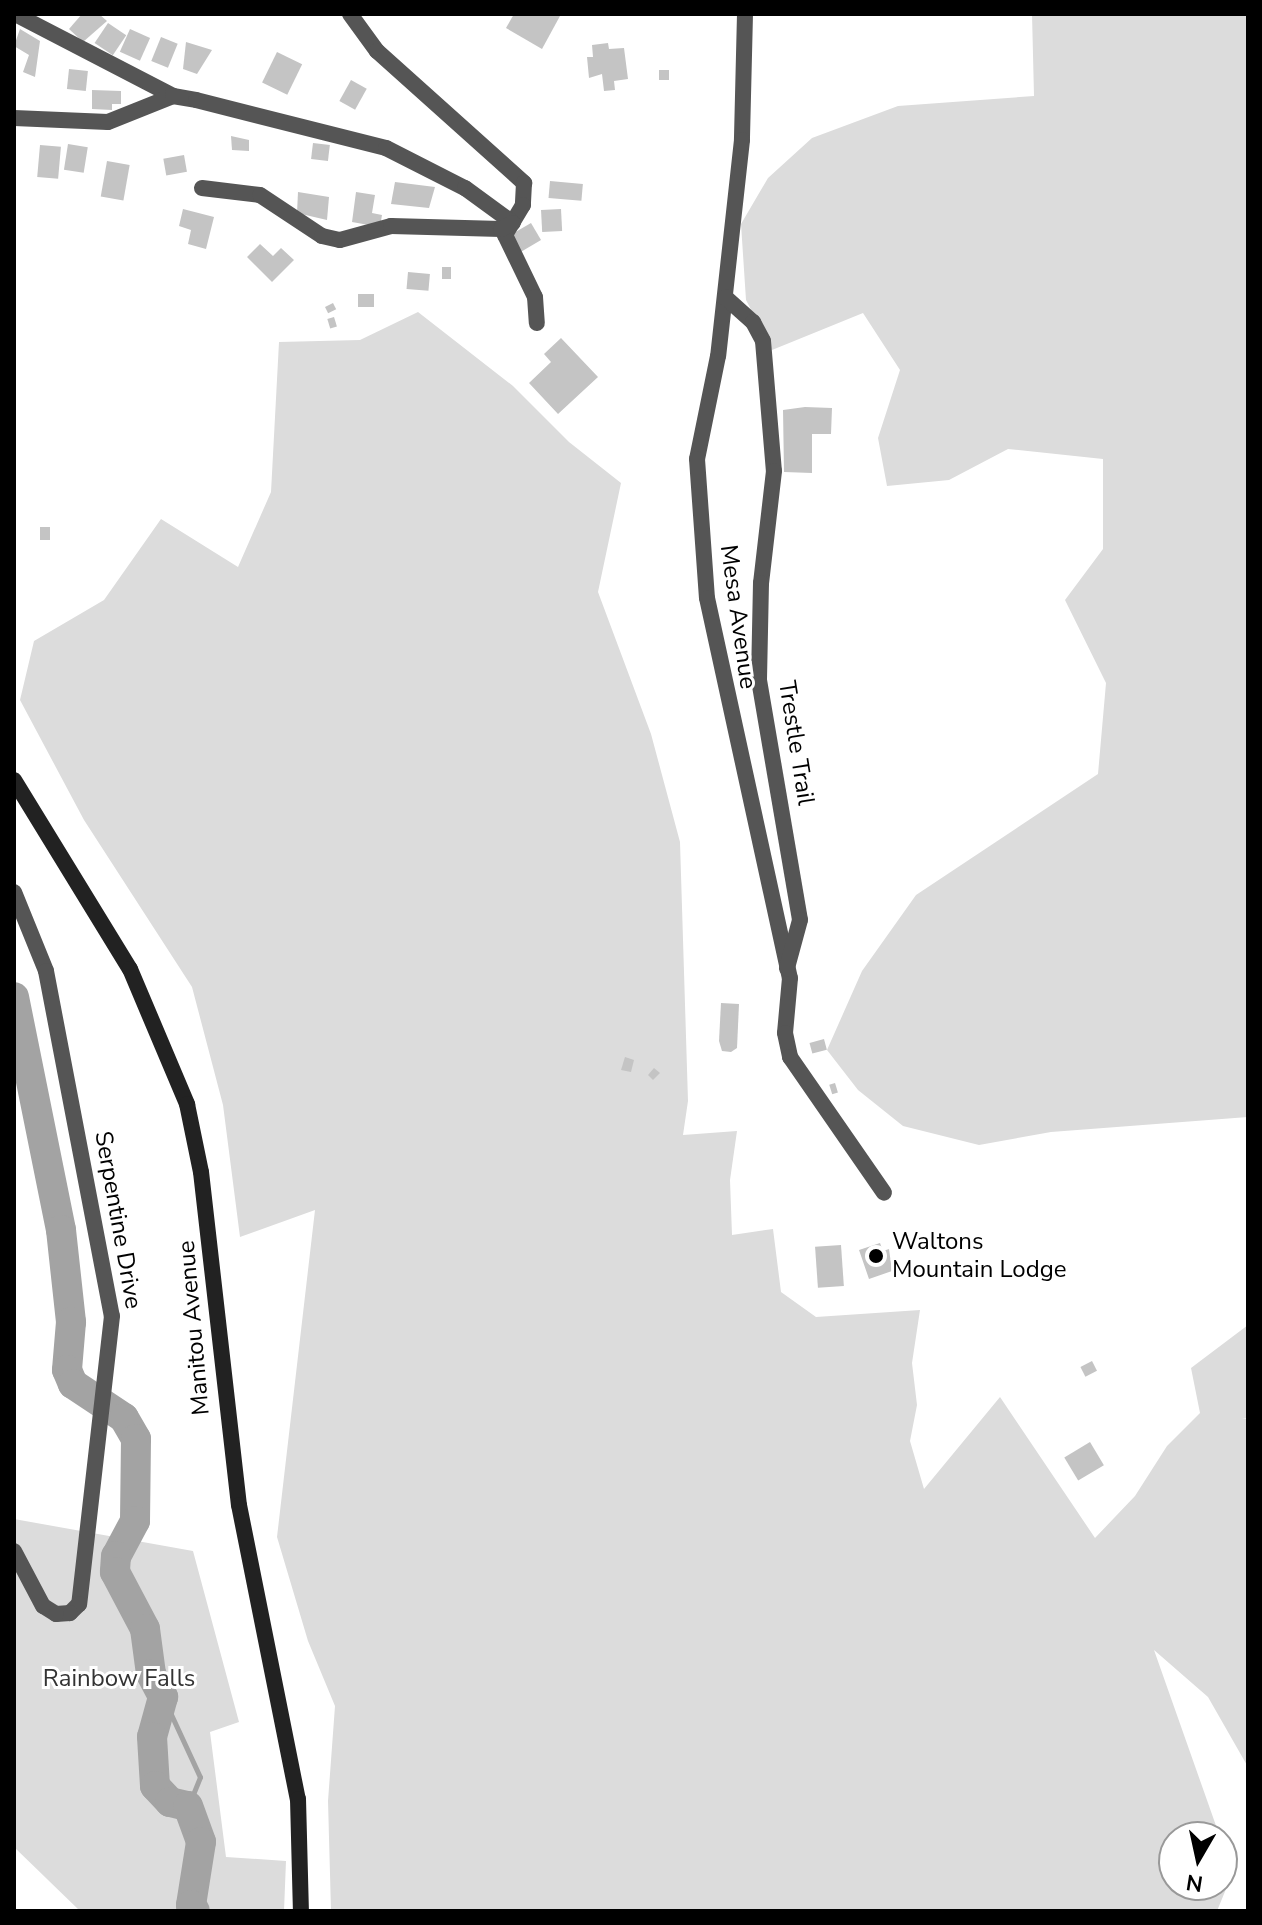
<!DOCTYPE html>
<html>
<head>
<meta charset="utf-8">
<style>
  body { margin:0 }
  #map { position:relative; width:1262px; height:1925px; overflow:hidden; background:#fff; font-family:"Nunito Sans",sans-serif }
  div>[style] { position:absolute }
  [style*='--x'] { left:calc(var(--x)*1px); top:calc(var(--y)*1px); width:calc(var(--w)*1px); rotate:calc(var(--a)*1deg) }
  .green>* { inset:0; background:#dcdcdc }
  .stream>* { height:5px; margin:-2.5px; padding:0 2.5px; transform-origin:2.5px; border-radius:2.5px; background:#a3a3a3 }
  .river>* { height:30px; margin:-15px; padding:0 15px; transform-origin:15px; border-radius:15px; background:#a3a3a3 }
  .building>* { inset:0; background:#c4c4c4; transform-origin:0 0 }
  .minor>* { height:16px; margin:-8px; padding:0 8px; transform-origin:8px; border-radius:8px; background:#555 }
  .secondary>* { height:16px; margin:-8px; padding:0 8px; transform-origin:8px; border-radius:8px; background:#222 }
  .dots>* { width:22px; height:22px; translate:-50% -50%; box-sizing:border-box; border:4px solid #fff; border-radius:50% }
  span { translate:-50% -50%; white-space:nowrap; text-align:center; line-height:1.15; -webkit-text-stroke:6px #fff; paint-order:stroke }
  .street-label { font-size:24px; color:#000 }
  .poi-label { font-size:24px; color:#000 }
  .left { translate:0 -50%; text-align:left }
  .park-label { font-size:24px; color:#333 }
  .frame { position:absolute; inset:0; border:16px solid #000; pointer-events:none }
  .north { position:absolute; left:1158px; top:1821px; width:80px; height:80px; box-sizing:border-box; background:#fff; border:2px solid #999; border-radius:50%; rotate:189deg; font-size:22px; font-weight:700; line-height:32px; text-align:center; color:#000 }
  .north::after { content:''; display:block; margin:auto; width:28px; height:36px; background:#000; clip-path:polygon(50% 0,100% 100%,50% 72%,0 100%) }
</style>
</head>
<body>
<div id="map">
  <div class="green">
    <i style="clip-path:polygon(1032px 14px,1248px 14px,1248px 1117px,1051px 1132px,979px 1145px,903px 1126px,858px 1090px,827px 1050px,862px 971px,916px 895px,1098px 774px,1106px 683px,1065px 600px,1103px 549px,1103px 459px,1008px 449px,949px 480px,887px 486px,878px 438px,900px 370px,863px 313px,772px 350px,746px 300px,741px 224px,768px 178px,812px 138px,898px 106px,1034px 96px)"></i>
    <i style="clip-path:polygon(418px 312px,513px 386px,569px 442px,621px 483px,598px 592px,651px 734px,680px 842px,688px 1101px,683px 1135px,737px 1131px,730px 1180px,732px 1235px,773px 1229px,781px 1292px,816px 1317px,920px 1310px,912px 1363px,917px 1405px,910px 1441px,924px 1489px,1000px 1397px,1095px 1538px,1135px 1496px,1167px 1446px,1200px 1413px,1191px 1368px,1248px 1325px,1248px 1418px,1242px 1418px,1248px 1419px,1248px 1767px,1208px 1697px,1154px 1650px,1220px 1837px,1174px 1837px,1174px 1885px,1222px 1885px,1222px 1842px,1233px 1872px,1217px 1911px,331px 1911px,328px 1801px,335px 1706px,308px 1641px,277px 1537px,315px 1210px,240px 1237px,223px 1105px,192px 987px,84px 820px,20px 700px,34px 641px,104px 600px,161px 519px,238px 567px,271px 492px,279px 342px,360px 340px)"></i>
    <i style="clip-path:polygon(14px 1519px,193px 1551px,239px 1722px,210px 1732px,226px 1857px,286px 1861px,284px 1911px,80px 1911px,14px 1847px)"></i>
  </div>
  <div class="stream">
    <i style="--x:163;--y:1697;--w:88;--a:65.2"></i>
    <i style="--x:200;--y:1777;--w:31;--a:112"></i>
  </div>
  <div class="river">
    <i style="--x:14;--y:997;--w:238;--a:78.6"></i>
    <i style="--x:61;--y:1230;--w:93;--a:83.8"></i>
    <i style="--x:71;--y:1322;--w:48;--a:94.8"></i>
    <i style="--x:67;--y:1370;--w:15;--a:67"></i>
    <i style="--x:73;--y:1384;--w:61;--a:33.7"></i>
    <i style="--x:124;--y:1418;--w:24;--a:60"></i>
    <i style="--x:136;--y:1439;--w:82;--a:90.7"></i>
    <i style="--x:135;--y:1521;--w:40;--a:118"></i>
    <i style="--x:116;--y:1556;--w:16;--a:94"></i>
    <i style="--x:115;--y:1572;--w:64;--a:62.2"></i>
    <i style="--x:145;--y:1629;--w:45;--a:82.4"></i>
    <i style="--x:151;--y:1674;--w:26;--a:62"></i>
    <i style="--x:163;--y:1697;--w:41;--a:105.4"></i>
    <i style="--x:152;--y:1737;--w:49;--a:86.5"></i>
    <i style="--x:155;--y:1786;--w:22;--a:47"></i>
    <i style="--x:170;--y:1802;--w:18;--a:13"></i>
    <i style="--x:188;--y:1806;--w:38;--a:70"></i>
    <i style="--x:201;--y:1842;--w:64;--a:99"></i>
    <i style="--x:191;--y:1905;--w:7;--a:56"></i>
  </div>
  <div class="building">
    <i style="clip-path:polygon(82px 14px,99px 14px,107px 21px,83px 42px,69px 29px)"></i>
    <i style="clip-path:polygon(514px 14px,557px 14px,560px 16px,542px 49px,506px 28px)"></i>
    <i style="left:108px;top:23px;width:22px;height:24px;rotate:34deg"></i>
    <i style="clip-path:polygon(20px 29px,40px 41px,35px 77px,23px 72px,29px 55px,14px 46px)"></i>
    <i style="left:130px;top:29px;width:22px;height:25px;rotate:24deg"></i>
    <i style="left:161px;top:37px;width:18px;height:26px;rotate:22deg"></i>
    <i style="clip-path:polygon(186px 42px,212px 50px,197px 74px,183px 69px)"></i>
    <i style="clip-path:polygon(608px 43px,609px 49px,624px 48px,628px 79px,614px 81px,615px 90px,604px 91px,602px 74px,589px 78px,587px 57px,593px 57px,592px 45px)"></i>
    <i style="left:277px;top:52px;width:28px;height:34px;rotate:26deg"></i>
    <i style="left:69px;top:69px;width:19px;height:20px;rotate:6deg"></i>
    <i style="left:659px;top:70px;width:10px;height:10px"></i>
    <i style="left:351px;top:80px;width:18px;height:24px;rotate:29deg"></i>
    <i style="clip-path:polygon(92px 90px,121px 91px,121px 104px,112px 104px,112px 110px,92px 109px)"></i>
    <i style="clip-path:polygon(231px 136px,249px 140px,249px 151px,232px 150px)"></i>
    <i style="left:313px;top:143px;width:17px;height:16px;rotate:7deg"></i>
    <i style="left:68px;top:144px;width:20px;height:26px;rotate:9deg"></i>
    <i style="left:40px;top:145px;width:21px;height:32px;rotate:5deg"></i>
    <i style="left:184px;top:155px;width:17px;height:21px;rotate:80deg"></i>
    <i style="left:107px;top:161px;width:23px;height:36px;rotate:10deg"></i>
    <i style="left:550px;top:181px;width:33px;height:17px;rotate:5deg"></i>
    <i style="clip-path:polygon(395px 182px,435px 187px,429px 208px,391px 204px)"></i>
    <i style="clip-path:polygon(298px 192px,329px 197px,327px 220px,297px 213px)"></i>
    <i style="clip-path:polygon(356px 192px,375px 195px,372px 213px,382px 215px,380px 227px,352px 222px)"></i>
    <i style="clip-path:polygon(183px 209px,214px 217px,206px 249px,188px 244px,191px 230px,179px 226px)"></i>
    <i style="left:561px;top:209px;width:22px;height:20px;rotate:87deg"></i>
    <i style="clip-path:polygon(531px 223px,541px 240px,519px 253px,512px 234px)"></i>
    <i style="clip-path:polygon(260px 244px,273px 256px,281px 248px,294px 260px,272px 282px,247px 257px)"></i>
    <i style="left:442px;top:267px;width:9px;height:12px"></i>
    <i style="left:408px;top:272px;width:22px;height:17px;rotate:5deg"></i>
    <i style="left:374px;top:294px;width:13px;height:16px;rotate:90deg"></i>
    <i style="left:333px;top:303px;width:7px;height:9px;rotate:63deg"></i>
    <i style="left:334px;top:317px;width:10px;height:7px;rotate:73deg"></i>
    <i style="clip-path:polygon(561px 338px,598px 377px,558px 414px,529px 383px,551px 362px,544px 354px)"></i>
    <i style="clip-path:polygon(805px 407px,832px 408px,831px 434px,812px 434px,812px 473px,784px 472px,783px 410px)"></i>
    <i style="left:40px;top:527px;width:10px;height:13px"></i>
    <i style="clip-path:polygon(721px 1003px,739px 1004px,737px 1048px,731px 1052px,722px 1051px,719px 1041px)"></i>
    <i style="left:824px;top:1039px;width:11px;height:15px;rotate:75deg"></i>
    <i style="clip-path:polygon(625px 1057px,634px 1060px,631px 1072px,621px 1070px)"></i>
    <i style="clip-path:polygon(654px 1068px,660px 1073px,653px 1080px,648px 1075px)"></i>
    <i style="left:835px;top:1083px;width:10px;height:6px;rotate:73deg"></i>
    <i style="clip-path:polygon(880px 1243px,883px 1251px,889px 1249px,892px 1271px,869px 1279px,859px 1250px)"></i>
    <i style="left:841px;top:1245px;width:41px;height:26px;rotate:86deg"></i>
    <i style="left:1092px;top:1361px;width:11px;height:13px;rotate:63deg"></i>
    <i style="left:1090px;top:1442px;width:27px;height:30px;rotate:59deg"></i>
  </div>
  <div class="minor">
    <i style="--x:15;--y:14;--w:178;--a:27.4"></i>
    <i style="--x:350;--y:14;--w:46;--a:53.9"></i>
    <i style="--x:377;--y:51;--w:198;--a:41.9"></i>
    <i style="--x:524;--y:183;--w:22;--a:93"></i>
    <i style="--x:523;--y:205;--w:35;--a:121"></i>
    <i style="--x:505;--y:235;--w:69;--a:64.2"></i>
    <i style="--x:535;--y:297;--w:26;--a:86"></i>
    <i style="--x:745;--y:14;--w:126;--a:91.4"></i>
    <i style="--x:742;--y:140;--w:217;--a:96.3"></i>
    <i style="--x:718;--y:356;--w:105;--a:101.5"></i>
    <i style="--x:697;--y:459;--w:139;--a:85.9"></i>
    <i style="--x:707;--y:598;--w:389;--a:77.7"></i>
    <i style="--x:790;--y:978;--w:55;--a:95.2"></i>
    <i style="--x:785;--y:1033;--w:25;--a:78"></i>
    <i style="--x:790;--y:1057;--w:165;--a:55.3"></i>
    <i style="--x:14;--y:118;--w:94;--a:2.4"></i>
    <i style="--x:108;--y:122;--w:70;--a:-21.8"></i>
    <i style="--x:173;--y:96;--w:23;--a:10"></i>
    <i style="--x:196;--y:100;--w:196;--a:14.2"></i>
    <i style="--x:386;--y:148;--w:89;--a:26.9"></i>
    <i style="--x:465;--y:188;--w:59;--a:36.1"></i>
    <i style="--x:202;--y:188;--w:58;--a:6.9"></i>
    <i style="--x:260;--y:195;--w:74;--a:33.5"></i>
    <i style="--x:322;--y:236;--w:18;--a:13"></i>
    <i style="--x:340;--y:240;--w:53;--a:-15.4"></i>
    <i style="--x:391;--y:226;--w:110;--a:1.6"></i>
    <i style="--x:501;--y:229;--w:13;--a:-27"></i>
    <i style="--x:725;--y:297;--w:38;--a:42"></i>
    <i style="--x:753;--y:322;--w:21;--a:62"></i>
    <i style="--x:763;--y:341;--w:130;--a:85.2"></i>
    <i style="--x:774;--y:471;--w:113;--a:96.6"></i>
    <i style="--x:761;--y:583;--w:97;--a:91.2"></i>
    <i style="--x:759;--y:680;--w:243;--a:80.3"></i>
    <i style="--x:800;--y:920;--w:50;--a:105.2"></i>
    <i style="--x:14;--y:892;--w:85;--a:67.9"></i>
    <i style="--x:46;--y:971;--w:351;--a:79.2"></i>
    <i style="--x:112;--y:1316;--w:290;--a:96.5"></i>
    <i style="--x:79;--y:1604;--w:13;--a:135"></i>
    <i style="--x:70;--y:1613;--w:14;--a:176"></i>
    <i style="--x:56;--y:1614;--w:15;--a:-148"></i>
    <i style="--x:43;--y:1606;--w:62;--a:-117.8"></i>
  </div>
  <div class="secondary">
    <i style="--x:14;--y:780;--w:222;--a:58.5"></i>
    <i style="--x:130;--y:969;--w:147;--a:67.1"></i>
    <i style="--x:187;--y:1104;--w:69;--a:78.4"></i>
    <i style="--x:201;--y:1172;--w:335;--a:83.5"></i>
    <i style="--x:239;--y:1505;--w:300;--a:78.7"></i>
    <i style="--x:298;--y:1799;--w:112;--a:88.5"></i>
  </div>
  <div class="dots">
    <i style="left:876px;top:1256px;background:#000"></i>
  </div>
  <div class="street-label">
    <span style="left:738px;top:617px;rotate:82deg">Mesa Avenue</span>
    <span style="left:796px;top:743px;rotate:81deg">Trestle Trail</span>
    <span style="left:118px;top:1220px;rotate:80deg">Serpentine Drive</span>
    <span style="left:194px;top:1328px;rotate:-95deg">Manitou Avenue</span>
  </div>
  <div class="poi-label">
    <span class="left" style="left:892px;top:1256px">Waltons<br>Mountain Lodge</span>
  </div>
  <div class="park-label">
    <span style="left:119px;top:1679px">Rainbow Falls</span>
  </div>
  <div class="frame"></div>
  <div class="north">N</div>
</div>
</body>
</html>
